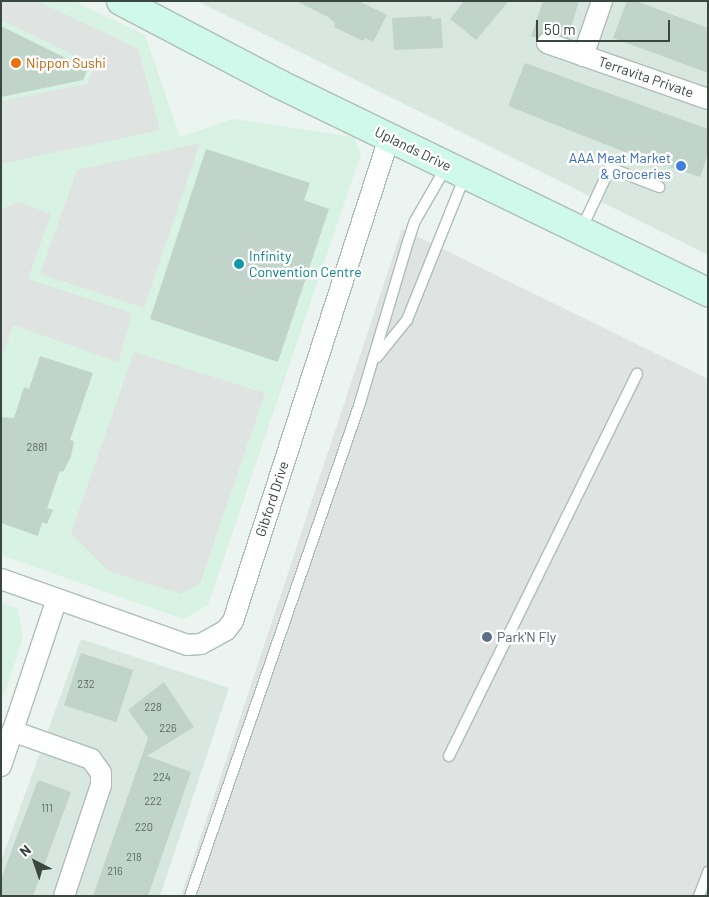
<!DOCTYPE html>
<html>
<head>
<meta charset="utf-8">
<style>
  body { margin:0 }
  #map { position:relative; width:709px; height:897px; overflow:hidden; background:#ebf4f0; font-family:Barlow,sans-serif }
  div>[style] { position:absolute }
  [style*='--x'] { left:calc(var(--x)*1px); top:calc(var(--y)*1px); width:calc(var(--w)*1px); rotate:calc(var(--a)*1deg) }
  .residential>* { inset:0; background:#d9e7e1 }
  .commercial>* { inset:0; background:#d8f3e4 }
  .parking>* { inset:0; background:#dfe3e1 }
  .building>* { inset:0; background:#c1d4ca; transform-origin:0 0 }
  .roads { filter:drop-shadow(1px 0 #aebeb6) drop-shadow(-1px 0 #aebeb6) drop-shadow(0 1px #aebeb6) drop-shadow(0 -1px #aebeb6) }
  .service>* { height:10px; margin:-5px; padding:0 5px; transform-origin:5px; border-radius:5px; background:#fff }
  .minor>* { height:20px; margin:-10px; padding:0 10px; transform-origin:10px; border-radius:10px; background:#fff }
  .secondary>* { height:28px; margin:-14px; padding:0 14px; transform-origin:14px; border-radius:14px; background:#cff9ea }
  .dots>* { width:14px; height:14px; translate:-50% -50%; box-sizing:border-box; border:2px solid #fff; border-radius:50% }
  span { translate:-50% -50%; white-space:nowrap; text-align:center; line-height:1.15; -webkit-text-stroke:5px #fff; paint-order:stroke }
  .number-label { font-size:11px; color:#5b6a62 }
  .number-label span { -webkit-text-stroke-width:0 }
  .food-label { font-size:14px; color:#c56008 }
  .left { translate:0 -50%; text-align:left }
  .street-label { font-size:14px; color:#394740 }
  .shop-label { font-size:14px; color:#366cbe }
  .right { translate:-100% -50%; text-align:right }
  .culture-label { font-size:14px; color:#0d838f }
  .service-label { font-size:14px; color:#4e5e75 }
  .frame { position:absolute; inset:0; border:2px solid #394740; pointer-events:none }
  .north { position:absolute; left:10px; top:837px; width:50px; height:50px; -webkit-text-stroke:4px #fff; paint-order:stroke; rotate:319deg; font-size:14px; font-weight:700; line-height:20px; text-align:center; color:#394740 }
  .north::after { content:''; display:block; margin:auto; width:18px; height:22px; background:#394740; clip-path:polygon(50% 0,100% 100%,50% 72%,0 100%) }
  .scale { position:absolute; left:536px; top:20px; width:134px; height:22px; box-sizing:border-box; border:2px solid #394740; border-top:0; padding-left:6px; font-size:15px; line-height:18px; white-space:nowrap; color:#394740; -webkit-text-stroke:4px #fff; paint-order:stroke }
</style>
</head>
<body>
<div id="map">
  <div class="residential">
    <i style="clip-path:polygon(197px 1px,708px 1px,708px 255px,477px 140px)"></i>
    <i style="clip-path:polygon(81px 639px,229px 688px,160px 896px,1px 896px,1px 861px)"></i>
  </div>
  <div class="commercial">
    <i style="clip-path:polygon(1px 1px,74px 1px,145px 35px,180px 137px,233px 119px,354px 137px,361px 154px,208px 605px,183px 619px,1px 555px)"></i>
    <i style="clip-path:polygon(1px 603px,18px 609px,23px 638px,1px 704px)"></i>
  </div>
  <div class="parking">
    <i style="clip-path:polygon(1px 1px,37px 1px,138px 49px,160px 130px,1px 164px,1px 101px,87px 84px,95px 65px,1px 20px)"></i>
    <i style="clip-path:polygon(200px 143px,144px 308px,40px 274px,77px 170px)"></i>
    <i style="clip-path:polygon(19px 202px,51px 214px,28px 279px,132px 313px,118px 362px,13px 325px,1px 361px,1px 209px)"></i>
    <i style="clip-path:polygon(402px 229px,708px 379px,708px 896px,181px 896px)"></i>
    <i style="clip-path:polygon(134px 352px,265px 393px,200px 584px,181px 594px,108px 571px,71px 533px)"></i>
  </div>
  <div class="building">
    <i style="clip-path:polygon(296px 1px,359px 1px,387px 15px,373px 42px,365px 38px,363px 41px,334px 27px,335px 23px,328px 17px)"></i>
    <i style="clip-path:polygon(464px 1px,509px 1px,476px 40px,450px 19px)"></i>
    <i style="clip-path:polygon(543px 1px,579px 1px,568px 38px,545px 31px,537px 38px,531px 36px)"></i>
    <i style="clip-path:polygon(627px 1px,636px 1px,708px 28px,708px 73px,613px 38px)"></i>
    <i style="clip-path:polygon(431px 16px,432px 19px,441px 18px,443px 48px,394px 50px,392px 18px)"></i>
    <i style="clip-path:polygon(1px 26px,88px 69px,83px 80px,1px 97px)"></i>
    <i style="clip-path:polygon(525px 63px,708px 129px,708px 154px,700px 177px,622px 151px,508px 106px)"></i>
    <i style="clip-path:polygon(206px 149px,310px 183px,304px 200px,329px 209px,278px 362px,150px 319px)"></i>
    <i style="clip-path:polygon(40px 356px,93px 373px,70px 440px,74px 441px,71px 457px,63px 472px,60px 471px,47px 508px,53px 510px,47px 524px,42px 522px,38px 536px,1px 523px,1px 417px,14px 418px,24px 387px,29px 389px)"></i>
    <i style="left:81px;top:653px;width:55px;height:55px;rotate:18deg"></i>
    <i style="clip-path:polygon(164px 682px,194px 727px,147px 756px,191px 772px,148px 896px,93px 896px,148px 738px,128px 710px)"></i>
    <i style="clip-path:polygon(38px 780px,71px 792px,33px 896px,1px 896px,1px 879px)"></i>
  </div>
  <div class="roads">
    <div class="service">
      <i style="--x:581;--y:230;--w:68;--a:-64.9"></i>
      <i style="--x:610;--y:168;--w:53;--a:21.2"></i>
      <i style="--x:377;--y:357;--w:48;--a:-51"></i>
      <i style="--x:407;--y:320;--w:155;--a:-68.1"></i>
      <i style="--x:449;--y:756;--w:426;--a:-63.8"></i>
      <i style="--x:190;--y:896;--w:518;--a:-70.97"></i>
      <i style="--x:359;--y:406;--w:165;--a:-73.4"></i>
      <i style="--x:406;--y:248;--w:28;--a:-72"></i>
      <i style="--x:415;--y:221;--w:62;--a:-60.1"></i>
      <i style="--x:699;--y:896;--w:26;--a:-69"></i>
    </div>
    <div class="minor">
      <i style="--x:547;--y:43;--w:170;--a:19.2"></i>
      <i style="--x:583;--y:56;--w:58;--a:-70.9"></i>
      <i style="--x:1;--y:579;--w:197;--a:19.5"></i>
      <i style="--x:187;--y:645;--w:14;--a:-4"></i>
      <i style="--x:201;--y:644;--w:29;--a:-29"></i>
      <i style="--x:226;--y:630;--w:11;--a:-52"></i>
      <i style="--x:233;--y:621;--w:508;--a:-72.1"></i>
      <i style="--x:12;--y:731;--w:84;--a:19.5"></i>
      <i style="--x:91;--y:759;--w:17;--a:54"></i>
      <i style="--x:101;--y:773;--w:12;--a:90"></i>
      <i style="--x:101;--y:785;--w:117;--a:108.4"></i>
      <i style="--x:1;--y:766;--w:176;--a:-71.5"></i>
    </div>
    <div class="secondary">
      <i style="--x:121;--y:1;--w:178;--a:27.7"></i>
      <i style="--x:279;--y:84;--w:477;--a:25.9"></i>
    </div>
  </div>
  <div class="dots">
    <i style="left:16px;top:63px;background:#e8710a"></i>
    <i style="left:681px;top:166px;background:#3f7fe0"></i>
    <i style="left:239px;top:264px;background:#0f9aa8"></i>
    <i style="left:487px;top:637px;background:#5c6f8a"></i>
  </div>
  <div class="number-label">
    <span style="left:37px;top:447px">2881</span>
    <span style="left:86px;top:684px">232</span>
    <span style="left:153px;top:707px">228</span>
    <span style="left:168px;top:728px">226</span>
    <span style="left:162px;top:777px">224</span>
    <span style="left:153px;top:801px">222</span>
    <span style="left:47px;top:808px">111</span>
    <span style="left:144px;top:827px">220</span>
    <span style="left:134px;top:857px">218</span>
    <span style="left:115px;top:871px">216</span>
  </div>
  <div class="food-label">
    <span class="left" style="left:26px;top:63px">Nippon Sushi</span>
  </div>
  <div class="street-label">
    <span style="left:646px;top:77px;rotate:19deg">Terravita Private</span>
    <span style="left:413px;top:149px;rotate:26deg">Uplands Drive</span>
    <span style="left:272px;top:499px;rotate:-72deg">Gibford Drive</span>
  </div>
  <div class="shop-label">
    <span class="right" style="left:671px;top:166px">AAA Meat Market<br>&amp; Groceries</span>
  </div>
  <div class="culture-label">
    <span class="left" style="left:249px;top:264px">Infinity<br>Convention Centre</span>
  </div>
  <div class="service-label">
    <span class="left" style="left:497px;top:637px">Park'N Fly</span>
  </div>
  <div class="frame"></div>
  <div class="north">N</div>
  <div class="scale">50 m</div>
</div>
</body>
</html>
